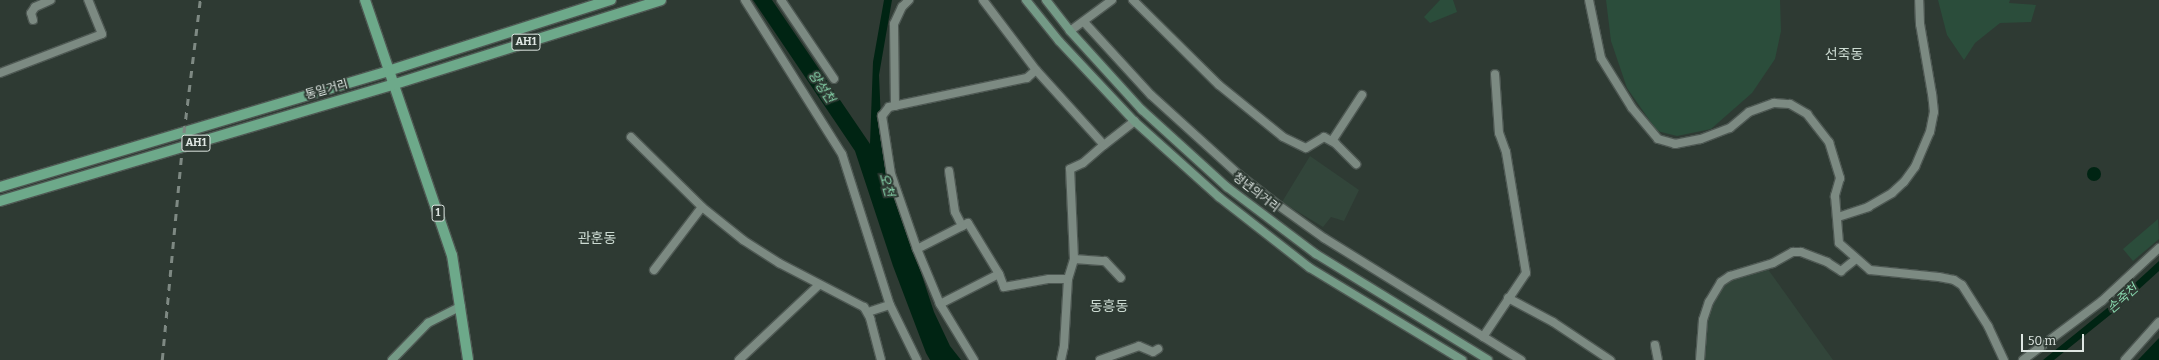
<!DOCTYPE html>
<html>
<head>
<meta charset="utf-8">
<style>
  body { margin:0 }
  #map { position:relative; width:2159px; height:360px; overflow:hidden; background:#2e3a33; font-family:Bitter,"Noto Sans KR",serif }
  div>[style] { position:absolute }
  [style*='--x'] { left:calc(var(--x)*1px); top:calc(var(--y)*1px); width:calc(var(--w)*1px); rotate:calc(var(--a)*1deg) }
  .built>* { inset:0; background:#32453a }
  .green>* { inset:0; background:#2b4d3b }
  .water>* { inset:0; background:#002413 }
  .round { border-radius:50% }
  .roads { filter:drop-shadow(1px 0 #4e5853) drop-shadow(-1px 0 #4e5853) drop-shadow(0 1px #4e5853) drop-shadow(0 -1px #4e5853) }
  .minor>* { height:8px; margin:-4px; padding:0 4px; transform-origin:4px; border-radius:4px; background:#7c8a82 }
  .tertiary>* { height:8px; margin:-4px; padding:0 4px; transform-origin:4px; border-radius:4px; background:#7c8a82 }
  .secondary>* { height:8px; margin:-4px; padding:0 4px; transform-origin:4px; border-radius:4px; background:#749a86 }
  .primary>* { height:10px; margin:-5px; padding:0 5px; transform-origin:5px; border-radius:5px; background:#6da98a }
  .rail>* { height:2.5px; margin-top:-1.25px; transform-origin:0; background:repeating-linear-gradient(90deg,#7e8983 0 7px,transparent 0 14px) }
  span { translate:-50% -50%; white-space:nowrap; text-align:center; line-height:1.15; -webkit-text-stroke:4px #2e3a33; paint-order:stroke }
  .shield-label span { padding:1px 3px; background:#2e3a33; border:1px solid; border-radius:3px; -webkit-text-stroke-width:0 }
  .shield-label { font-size:11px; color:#dfe7e3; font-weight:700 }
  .street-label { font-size:12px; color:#dfe7e3 }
  .water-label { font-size:13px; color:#89d8ae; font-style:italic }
  .quarter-label { font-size:14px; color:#ccdbd2 }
  .scale { position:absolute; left:2021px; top:334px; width:63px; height:18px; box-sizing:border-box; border:2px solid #dfe7e3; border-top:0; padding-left:5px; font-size:12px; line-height:14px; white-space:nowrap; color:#dfe7e3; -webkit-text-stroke:3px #2e3a33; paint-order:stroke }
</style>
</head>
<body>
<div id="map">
  <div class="built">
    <i style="clip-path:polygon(1310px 156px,1359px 190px,1344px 221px,1331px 217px,1323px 227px,1282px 202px)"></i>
    <i style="clip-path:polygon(1767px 268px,1833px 360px,1703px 360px,1706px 323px,1712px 303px,1720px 288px,1732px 279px)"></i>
  </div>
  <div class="green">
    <i style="clip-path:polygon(1440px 0,1453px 0,1457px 12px,1430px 23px,1424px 17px)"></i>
    <i style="clip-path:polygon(1606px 0,1780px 0,1781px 31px,1775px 59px,1752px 93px,1711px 129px,1677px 136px,1657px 131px,1627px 88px,1611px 41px)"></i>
    <i style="clip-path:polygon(1938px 0,2010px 0,2009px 3px,2036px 5px,2031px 22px,2000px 23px,1975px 43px,1964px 60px,1947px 35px)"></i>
    <i style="clip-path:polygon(2158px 219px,2159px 239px,2133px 261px,2123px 249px)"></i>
  </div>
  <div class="water">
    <i style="clip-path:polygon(753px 0,772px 0,870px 144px,873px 62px,884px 0,892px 0,879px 75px,881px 121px,887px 170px,934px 312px,950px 346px,961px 360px,930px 360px,926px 353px,893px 266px,855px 151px)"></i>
    <i class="round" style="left:2087px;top:167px;width:14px;height:14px"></i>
    <i style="clip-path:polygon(2159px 261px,2159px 271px,2115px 311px,2054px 360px,2043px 360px,2111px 305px)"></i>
    <i style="clip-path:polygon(2159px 338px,2159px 360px,2138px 360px)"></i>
  </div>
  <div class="roads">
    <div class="minor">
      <i style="--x:745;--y:0;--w:182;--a:57.8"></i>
      <i style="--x:842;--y:154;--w:158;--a:72.4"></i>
      <i style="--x:890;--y:305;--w:61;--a:63.9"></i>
      <i style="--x:781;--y:0;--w:95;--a:56.1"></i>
      <i style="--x:983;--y:0;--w:88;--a:52.9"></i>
      <i style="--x:1036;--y:70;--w:101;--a:47.8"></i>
      <i style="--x:1104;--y:145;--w:39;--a:-38"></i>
      <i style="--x:1133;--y:0;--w:121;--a:44.7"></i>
      <i style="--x:1219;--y:85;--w:82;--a:39.1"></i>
      <i style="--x:1283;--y:137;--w:25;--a:26"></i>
      <i style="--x:1306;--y:148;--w:21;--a:-31"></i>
      <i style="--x:1324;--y:137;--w:13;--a:29"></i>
      <i style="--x:1335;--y:143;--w:30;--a:45"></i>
      <i style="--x:1589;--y:0;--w:59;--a:78.3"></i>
      <i style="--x:1601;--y:58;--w:59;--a:58.2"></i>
      <i style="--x:1632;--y:108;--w:40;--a:50"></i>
      <i style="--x:1658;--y:139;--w:18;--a:16"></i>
      <i style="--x:1675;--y:144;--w:26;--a:-11"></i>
      <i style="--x:1701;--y:139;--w:31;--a:-21"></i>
      <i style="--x:1730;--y:128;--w:25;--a:-40"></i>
      <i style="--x:1749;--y:112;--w:27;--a:-20"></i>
      <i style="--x:1774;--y:103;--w:16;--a:4"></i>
      <i style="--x:1790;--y:104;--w:20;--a:30"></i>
      <i style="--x:1807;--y:114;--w:36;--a:52"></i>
      <i style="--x:1829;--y:142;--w:38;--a:73"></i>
      <i style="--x:1840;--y:178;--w:19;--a:106"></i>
      <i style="--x:1835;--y:196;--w:47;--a:85.1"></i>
      <i style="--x:1839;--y:243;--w:41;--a:41.1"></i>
      <i style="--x:1870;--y:270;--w:69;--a:5.8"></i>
      <i style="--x:1939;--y:277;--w:15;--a:11"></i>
      <i style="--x:1954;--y:280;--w:9;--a:32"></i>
      <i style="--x:1962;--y:285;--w:49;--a:57.6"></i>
      <i style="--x:1988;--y:326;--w:38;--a:65"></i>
      <i style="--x:33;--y:20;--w:7;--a:-106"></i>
      <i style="--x:31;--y:13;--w:7;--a:-56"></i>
      <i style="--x:35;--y:7;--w:17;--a:-24"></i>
      <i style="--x:1084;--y:22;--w:99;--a:47.5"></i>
      <i style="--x:1151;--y:95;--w:118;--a:42.2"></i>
      <i style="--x:1238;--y:174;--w:51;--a:37.8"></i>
      <i style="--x:1278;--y:205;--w:57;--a:35.7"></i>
      <i style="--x:1324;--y:238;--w:232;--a:31.8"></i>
      <i style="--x:1070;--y:31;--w:52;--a:-36.4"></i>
      <i style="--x:0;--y:73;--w:109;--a:-20.9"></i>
      <i style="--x:102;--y:34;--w:37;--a:-112"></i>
      <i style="--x:895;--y:106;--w:82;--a:-90.7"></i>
      <i style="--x:894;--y:24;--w:19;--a:-65"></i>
      <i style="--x:902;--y:7;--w:10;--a:-45"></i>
      <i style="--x:631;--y:137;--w:100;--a:44.6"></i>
      <i style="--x:702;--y:207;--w:53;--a:38.8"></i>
      <i style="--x:743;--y:240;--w:43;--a:32.6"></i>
      <i style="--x:779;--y:263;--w:96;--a:27.4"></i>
      <i style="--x:864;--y:307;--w:13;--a:61"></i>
      <i style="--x:870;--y:318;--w:43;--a:75.3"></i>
      <i style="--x:1332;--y:141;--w:55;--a:-56.9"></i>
      <i style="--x:949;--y:171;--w:41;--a:81.7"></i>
      <i style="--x:955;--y:212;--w:16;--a:63"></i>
      <i style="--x:1838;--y:217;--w:32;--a:-18"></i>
      <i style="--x:1868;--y:207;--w:28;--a:-30"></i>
      <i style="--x:1892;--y:193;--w:16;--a:-43"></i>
      <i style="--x:1904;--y:182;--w:19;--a:-54"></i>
      <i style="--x:1915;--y:167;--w:38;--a:-67"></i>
      <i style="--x:1930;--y:132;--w:20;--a:-79"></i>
      <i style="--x:1934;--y:112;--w:18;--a:-96"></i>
      <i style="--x:1932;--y:94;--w:71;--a:-99.7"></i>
      <i style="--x:1920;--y:24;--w:24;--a:-92"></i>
      <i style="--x:917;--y:249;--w:57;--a:-27"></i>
      <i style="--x:968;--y:223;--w:60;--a:58.7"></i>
      <i style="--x:999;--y:274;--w:14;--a:69"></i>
      <i style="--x:1004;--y:287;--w:46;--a:-10.1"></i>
      <i style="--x:1049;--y:279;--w:19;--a:0"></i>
      <i style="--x:1074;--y:259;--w:31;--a:4"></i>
      <i style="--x:1105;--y:261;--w:23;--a:47"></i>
      <i style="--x:654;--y:270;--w:79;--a:-52.7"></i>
      <i style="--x:1508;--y:298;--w:51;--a:28.1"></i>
      <i style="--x:1553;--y:322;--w:69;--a:33.7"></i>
      <i style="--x:940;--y:304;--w:66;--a:-27"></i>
      <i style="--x:868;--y:312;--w:23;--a:-18"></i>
      <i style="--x:1483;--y:337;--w:77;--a:-56.1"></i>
      <i style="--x:1526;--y:273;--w:123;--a:-99.4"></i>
      <i style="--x:1506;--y:152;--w:20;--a:-110"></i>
      <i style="--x:1499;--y:133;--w:59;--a:-93.9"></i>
      <i style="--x:1655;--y:345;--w:15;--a:79"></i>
      <i style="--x:739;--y:360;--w:110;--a:-43.2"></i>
      <i style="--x:974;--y:360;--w:66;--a:-121.3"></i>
      <i style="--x:940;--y:304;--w:60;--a:-112.7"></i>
      <i style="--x:917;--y:249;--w:79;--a:-109.1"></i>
      <i style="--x:891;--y:174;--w:59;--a:-98.8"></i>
      <i style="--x:882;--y:116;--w:11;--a:-52"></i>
      <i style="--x:889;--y:107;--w:141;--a:-11.9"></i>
      <i style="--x:1027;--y:78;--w:12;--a:-42"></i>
      <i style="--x:1061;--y:360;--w:14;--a:-78"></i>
      <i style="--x:1064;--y:346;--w:67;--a:-86.6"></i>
      <i style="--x:1068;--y:279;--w:21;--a:-73"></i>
      <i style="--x:1074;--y:259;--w:90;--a:-92.5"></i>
      <i style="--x:1070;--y:169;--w:14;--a:-25"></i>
      <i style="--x:1083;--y:163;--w:28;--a:-41"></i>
      <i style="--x:1100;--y:360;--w:41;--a:-19.7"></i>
      <i style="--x:1139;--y:346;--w:15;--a:23"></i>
      <i style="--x:1153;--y:352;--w:6;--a:-31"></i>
      <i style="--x:1700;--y:360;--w:40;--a:-85.7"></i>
      <i style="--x:1703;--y:320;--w:19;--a:-72"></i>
      <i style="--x:1709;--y:302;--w:23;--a:-59"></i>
      <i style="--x:1721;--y:282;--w:11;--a:-34"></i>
      <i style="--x:1730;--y:276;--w:45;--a:-16.8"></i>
      <i style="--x:1773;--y:263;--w:23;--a:-29"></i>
      <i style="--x:1793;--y:252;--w:8;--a:0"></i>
      <i style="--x:1801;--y:252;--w:28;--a:21"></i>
      <i style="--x:1827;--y:262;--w:17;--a:33"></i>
      <i style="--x:1841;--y:271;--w:19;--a:-39"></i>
      <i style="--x:2023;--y:360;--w:99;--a:-36.8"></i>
      <i style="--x:2102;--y:301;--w:78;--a:-42.9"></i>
    </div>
    <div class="tertiary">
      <i style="--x:2125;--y:360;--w:51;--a:-48.2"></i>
    </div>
    <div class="secondary">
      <i style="--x:1026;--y:0;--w:53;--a:51.2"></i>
      <i style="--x:1059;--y:41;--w:110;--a:46.8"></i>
      <i style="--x:1134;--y:121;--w:114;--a:41.8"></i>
      <i style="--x:1219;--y:197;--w:115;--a:38"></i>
      <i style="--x:1310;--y:268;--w:178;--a:31.2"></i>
      <i style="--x:1046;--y:0;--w:39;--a:52"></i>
      <i style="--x:1070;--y:31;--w:107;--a:47.7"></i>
      <i style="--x:1142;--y:110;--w:115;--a:42.2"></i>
      <i style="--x:1227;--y:187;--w:111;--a:37"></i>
      <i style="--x:1316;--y:254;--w:202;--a:31.6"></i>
      <i style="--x:392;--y:360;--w:52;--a:-45.8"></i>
      <i style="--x:428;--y:323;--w:37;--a:-27"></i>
    </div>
    <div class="primary">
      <i style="--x:365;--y:0;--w:269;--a:71.2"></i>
      <i style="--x:452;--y:255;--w:106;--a:81.3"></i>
      <i style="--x:0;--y:187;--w:405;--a:-16.6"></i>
      <i style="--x:388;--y:71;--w:234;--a:-17.7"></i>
      <i style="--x:0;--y:201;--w:409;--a:-16.5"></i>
      <i style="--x:392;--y:85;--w:282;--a:-17.5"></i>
    </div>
  </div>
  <div class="rail">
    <i style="--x:162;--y:360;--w:214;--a:-84.6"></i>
    <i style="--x:182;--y:147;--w:148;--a:-83"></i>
  </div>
  <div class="shield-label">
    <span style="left:526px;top:42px">AH1</span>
    <span style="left:196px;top:143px">AH1</span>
    <span style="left:438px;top:213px">1</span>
  </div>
  <div class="street-label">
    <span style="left:327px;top:90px;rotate:-16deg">통일거리</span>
    <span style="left:1256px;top:193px;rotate:38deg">청년의거리</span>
  </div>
  <div class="water-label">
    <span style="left:821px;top:87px;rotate:56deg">양성천</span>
    <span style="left:886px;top:185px;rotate:74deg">오천</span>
    <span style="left:2123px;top:299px;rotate:-42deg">손죽천</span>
  </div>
  <div class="quarter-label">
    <span style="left:1844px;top:55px">선죽동</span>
    <span style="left:597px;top:239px">관훈동</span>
    <span style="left:1109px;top:307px">동흥동</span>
  </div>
  <div class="scale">50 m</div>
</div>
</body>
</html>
